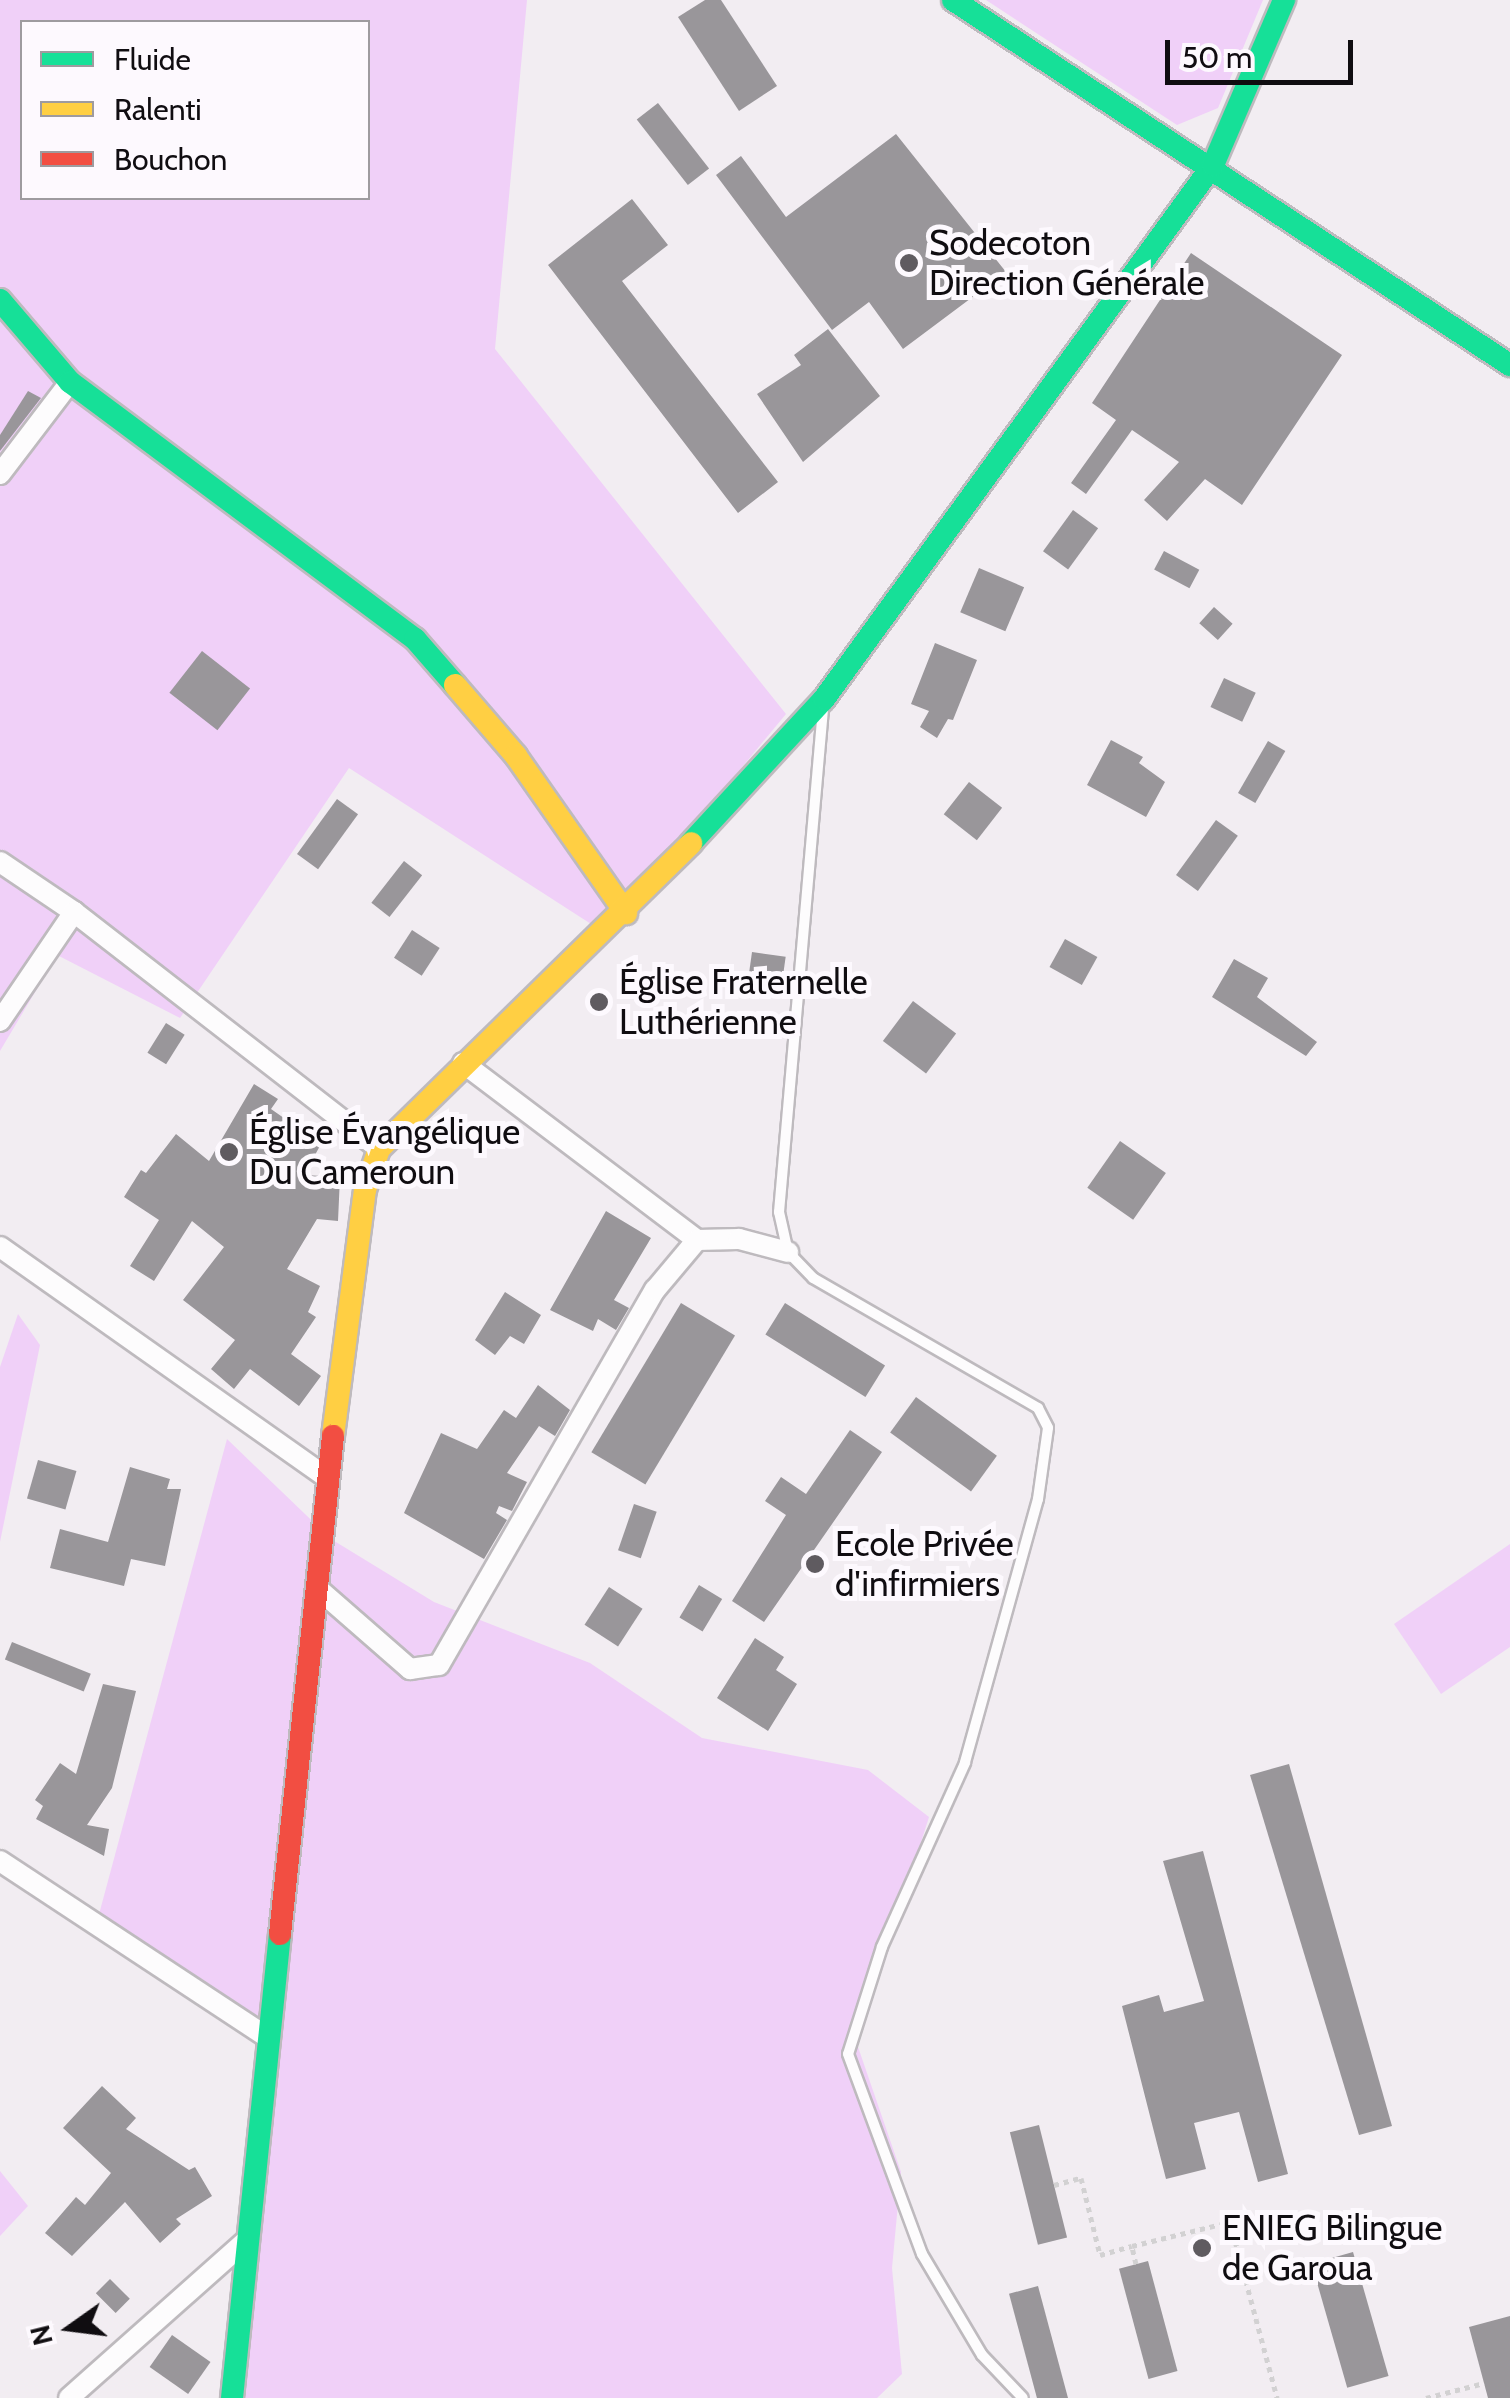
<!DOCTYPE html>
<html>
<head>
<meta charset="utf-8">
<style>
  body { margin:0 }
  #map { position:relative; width:1510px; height:2398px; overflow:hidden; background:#f2edf2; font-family:Cabin,sans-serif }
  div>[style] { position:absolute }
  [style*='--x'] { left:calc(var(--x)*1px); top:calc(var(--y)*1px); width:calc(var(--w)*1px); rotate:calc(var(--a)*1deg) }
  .green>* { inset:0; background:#f0d0f8 }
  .building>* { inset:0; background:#99969a; transform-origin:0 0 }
  .path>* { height:5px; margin-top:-2.5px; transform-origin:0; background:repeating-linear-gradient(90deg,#d2d1d2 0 5px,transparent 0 10px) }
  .roads { filter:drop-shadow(2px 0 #bebabe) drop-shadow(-2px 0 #bebabe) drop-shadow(0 2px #bebabe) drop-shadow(0 -2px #bebabe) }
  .lane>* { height:10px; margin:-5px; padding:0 5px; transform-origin:5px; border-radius:5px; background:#fdfcfd }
  .street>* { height:20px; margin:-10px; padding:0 10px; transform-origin:10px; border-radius:10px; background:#fdfcfd }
  .fast>* { height:22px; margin:-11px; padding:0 11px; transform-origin:11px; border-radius:11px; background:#16e098 }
  .slow>* { height:22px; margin:-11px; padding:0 11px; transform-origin:11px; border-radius:11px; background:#ffcf43 }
  .jam>* { height:22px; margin:-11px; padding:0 11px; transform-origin:11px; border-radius:11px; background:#f24e42 }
  .dots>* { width:28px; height:28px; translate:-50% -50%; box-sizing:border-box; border:5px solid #fdf9fe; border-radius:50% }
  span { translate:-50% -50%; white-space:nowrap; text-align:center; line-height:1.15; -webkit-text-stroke:10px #fdf9fe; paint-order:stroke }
  .poi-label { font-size:35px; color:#100d11 }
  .left { translate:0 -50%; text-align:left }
  .legend { position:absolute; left:20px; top:20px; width:350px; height:180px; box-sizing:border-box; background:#fdf9fe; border:2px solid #9e9b9f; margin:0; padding:12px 18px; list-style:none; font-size:30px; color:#100d11 }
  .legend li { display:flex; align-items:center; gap:20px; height:50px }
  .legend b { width:50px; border:2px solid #9e9b9f }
  .north { position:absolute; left:20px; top:2278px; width:100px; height:100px; -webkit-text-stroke:8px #fdf9fe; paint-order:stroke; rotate:256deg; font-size:28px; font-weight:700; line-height:40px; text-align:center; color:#100d11 }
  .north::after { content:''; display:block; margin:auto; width:35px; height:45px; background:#100d11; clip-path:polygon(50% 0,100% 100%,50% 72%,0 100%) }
  .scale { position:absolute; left:1165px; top:40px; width:188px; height:45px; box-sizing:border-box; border:5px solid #100d11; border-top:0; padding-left:12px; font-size:30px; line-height:35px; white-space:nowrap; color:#100d11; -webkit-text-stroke:8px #fdf9fe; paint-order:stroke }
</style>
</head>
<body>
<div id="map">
  <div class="green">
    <i style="clip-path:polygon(evenodd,0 0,527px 0,495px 349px,786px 714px,605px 933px,349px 768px,180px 1018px,57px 955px,0 1051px,0 0,22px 22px,368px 22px,368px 198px,22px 198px,22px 22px)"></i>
    <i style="clip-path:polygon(986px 0,1263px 0,1218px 108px,1177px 125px)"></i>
    <i style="clip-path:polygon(18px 1314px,40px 1345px,0 1542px,0 1367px)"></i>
    <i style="clip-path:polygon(227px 1439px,331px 1539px,434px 1602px,590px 1663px,702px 1738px,868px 1770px,929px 1817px,857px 2044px,901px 2172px,892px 2268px,902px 2374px,877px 2398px,233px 2398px,256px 2035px,98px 1918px)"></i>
    <i style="clip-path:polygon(1510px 1544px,1510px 1647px,1441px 1694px,1394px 1624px)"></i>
    <i style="clip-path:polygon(0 2171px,28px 2206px,0 2236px)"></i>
  </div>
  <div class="building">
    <i style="clip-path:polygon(705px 0,721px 0,777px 86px,739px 111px,678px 17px)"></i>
    <i style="left:658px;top:103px;width:83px;height:27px;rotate:52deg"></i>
    <i style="clip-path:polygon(896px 134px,1006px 272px,903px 349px,869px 302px,832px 330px,716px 175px,741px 156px,786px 217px)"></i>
    <i style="clip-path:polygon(632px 199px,668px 245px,622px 281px,778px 482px,738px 513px,548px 265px)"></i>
    <i style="clip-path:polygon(1191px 253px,1342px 355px,1242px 505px,1205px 479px,1167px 521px,1144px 500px,1179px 462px,1132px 430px,1086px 494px,1071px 483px,1116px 420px,1092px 403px)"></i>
    <i style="clip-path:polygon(828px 329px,880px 396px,803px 462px,757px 394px,801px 365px,794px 355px)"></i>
    <i style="clip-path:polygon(28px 391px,41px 398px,0 451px,0 435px)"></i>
    <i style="left:1073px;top:510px;width:31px;height:51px;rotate:36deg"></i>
    <i style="left:1164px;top:551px;width:40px;height:21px;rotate:28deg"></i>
    <i style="left:979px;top:568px;width:49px;height:48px;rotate:23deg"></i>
    <i style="left:1214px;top:607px;width:25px;height:22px;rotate:42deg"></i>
    <i style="clip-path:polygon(935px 643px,977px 660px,953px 720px,948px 719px,937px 738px,920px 727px,929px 711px,911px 704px)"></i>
    <i style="left:202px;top:651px;width:61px;height:53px;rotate:38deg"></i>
    <i style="left:1224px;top:678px;width:35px;height:32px;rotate:25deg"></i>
    <i style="clip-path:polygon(1111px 740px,1143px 757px,1139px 763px,1165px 782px,1146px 817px,1087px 785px)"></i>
    <i style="left:1268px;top:741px;width:20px;height:60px;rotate:30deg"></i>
    <i style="left:969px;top:782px;width:42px;height:41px;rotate:38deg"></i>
    <i style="left:337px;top:799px;width:26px;height:68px;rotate:36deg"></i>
    <i style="left:1216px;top:820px;width:27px;height:68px;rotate:36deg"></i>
    <i style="left:404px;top:861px;width:23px;height:53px;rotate:38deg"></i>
    <i style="left:412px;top:930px;width:33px;height:33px;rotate:33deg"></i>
    <i style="left:1065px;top:939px;width:37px;height:32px;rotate:29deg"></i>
    <i style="left:752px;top:952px;width:34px;height:36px;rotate:8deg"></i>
    <i style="clip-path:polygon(1234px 959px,1268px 978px,1257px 997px,1317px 1042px,1306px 1056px,1212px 997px)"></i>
    <i style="left:913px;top:1001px;width:54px;height:50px;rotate:37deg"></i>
    <i style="left:166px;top:1023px;width:22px;height:35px;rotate:32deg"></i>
    <i style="clip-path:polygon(254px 1084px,278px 1099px,271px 1109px,321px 1144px,304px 1175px,340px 1177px,338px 1221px,317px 1219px,287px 1269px,320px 1286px,308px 1312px,316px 1317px,291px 1354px,321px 1376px,299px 1406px,250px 1369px,234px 1389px,211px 1369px,235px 1340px,183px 1300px,224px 1247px,192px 1221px,154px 1281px,130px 1266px,159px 1220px,124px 1197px,141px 1170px,146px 1173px,176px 1134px,209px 1161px)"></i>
    <i style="left:1120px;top:1141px;width:56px;height:57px;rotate:35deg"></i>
    <i style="clip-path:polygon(606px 1211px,651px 1238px,614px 1300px,629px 1308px,616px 1330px,598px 1319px,593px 1331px,550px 1310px)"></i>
    <i style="clip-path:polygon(505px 1292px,541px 1315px,524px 1344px,510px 1336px,495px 1355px,475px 1340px)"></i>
    <i style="left:681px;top:1303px;width:63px;height:174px;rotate:31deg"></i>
    <i style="left:785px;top:1303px;width:118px;height:37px;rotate:32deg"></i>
    <i style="clip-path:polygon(538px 1385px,570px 1410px,555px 1436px,539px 1426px,507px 1473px,527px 1482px,512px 1511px,499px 1506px,496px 1513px,507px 1520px,484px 1559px,404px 1513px,441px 1433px,477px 1449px,504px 1410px,516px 1418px)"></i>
    <i style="left:916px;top:1397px;width:100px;height:44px;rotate:36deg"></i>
    <i style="clip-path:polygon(850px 1430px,882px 1452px,764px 1622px,732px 1601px,786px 1515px,765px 1501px,781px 1477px,806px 1494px)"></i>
    <i style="left:38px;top:1460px;width:40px;height:40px;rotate:16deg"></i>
    <i style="clip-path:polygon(130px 1467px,170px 1479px,167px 1489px,181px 1489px,165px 1566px,131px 1559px,124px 1586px,50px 1568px,60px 1529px,108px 1542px)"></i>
    <i style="left:634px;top:1504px;width:24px;height:49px;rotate:19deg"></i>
    <i style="left:699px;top:1585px;width:27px;height:38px;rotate:31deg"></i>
    <i style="left:609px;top:1587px;width:40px;height:45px;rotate:33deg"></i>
    <i style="clip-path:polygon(755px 1638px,784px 1657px,776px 1670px,797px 1684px,768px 1731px,717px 1698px)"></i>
    <i style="left:12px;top:1642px;width:85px;height:19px;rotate:22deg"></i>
    <i style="clip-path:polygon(103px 1684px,136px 1691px,112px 1788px,87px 1825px,109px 1829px,104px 1856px,36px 1819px,43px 1806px,35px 1800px,60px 1763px,76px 1774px)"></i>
    <i style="clip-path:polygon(1289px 1764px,1392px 2126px,1359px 2135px,1250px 1775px)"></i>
    <i style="clip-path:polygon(1203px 1851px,1288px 2174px,1258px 2182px,1239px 2112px,1194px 2123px,1206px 2169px,1166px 2179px,1122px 2006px,1159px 1995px,1164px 2012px,1204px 2001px,1163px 1861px)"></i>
    <i style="clip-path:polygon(102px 2086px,136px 2118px,126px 2129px,189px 2170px,195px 2167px,212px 2196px,176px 2219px,181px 2224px,160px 2243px,125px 2202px,72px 2256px,45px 2233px,76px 2197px,85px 2205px,111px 2173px,63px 2128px)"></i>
    <i style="left:1039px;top:2125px;width:116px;height:30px;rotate:76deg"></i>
    <i style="left:1353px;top:2252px;width:129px;height:43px;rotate:74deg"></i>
    <i style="left:1148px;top:2261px;width:114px;height:30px;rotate:75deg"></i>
    <i style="left:110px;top:2279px;width:28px;height:20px;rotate:45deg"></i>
    <i style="left:1038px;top:2286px;width:116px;height:30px;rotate:75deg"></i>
    <i style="clip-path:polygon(1510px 2316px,1510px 2398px,1488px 2398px,1469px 2327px)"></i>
    <i style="left:172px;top:2335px;width:47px;height:39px;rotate:35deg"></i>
  </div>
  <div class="path">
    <i style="--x:1054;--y:2185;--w:28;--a:-15"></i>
    <i style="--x:1081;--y:2178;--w:79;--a:76.1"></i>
    <i style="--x:1100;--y:2255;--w:33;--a:-16"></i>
    <i style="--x:1136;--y:2264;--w:18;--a:-103"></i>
    <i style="--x:1132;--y:2246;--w:101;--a:-13.8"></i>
    <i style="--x:1230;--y:2222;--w:182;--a:75"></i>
    <i style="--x:1426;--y:2398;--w:60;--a:-14.5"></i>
  </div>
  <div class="roads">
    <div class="lane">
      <i style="--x:823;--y:709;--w:505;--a:95"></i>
      <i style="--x:779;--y:1212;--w:41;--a:77.3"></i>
      <i style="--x:788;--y:1252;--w:36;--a:46"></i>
      <i style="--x:813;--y:1278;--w:260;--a:30"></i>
      <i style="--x:1038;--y:1408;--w:22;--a:63"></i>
      <i style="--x:1048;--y:1428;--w:72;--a:98"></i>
      <i style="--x:1038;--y:1499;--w:274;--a:105.5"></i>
      <i style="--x:965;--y:1763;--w:202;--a:114.3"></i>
      <i style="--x:882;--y:1947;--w:112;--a:107.6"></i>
      <i style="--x:848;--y:2054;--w:213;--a:69.7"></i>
      <i style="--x:922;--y:2254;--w:117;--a:59.3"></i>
      <i style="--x:982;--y:2355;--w:59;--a:46.4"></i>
    </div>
    <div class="street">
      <i style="--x:0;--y:474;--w:116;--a:-52.7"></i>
      <i style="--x:0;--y:862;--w:89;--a:34"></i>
      <i style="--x:74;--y:912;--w:386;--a:37.8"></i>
      <i style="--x:0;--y:1021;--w:132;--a:-55.8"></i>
      <i style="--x:463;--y:1063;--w:293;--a:37.1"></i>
      <i style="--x:697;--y:1240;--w:42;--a:-1.4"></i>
      <i style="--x:739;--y:1239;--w:51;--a:14.9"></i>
      <i style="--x:0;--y:1247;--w:401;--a:35.2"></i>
      <i style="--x:316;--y:1587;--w:125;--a:41.1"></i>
      <i style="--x:410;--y:1669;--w:29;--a:-8"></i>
      <i style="--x:439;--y:1665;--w:433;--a:-60.1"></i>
      <i style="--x:655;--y:1290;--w:65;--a:-50"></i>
      <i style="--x:0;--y:1861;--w:321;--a:33.4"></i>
      <i style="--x:69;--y:2398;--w:235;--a:-41.6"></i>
    </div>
    <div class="fast">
      <i style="--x:953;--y:0;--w:666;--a:33.24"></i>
      <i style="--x:0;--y:300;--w:108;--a:49.5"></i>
      <i style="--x:70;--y:382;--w:430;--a:36.7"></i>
      <i style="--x:415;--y:639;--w:61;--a:49"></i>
      <i style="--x:691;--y:843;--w:196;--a:-47.3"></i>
      <i style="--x:824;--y:699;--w:661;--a:-53.93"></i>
      <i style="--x:1213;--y:165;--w:180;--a:-66.7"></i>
      <i style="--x:232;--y:2398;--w:466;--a:-84.1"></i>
    </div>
    <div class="slow">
      <i style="--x:455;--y:685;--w:94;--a:49.3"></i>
      <i style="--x:516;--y:756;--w:192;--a:55"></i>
      <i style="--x:333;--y:1436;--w:248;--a:-82.6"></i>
      <i style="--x:365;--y:1190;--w:43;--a:-71.1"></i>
      <i style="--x:379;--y:1149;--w:437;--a:-44.4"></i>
    </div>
    <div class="jam">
      <i style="--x:280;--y:1934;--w:501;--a:-83.93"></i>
    </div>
  </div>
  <div class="dots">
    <i style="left:909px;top:263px;background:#5f5b60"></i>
    <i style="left:599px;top:1002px;background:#5f5b60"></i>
    <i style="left:229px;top:1152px;background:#5f5b60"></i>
    <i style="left:815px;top:1564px;background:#5f5b60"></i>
    <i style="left:1202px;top:2248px;background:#5f5b60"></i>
  </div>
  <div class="poi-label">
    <span class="left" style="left:929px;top:263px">Sodecoton<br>Direction Générale</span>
    <span class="left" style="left:619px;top:1002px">Église Fraternelle<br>Luthérienne</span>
    <span class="left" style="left:249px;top:1152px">Église Évangélique<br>Du Cameroun</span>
    <span class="left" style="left:835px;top:1564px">Ecole Privée<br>d'infirmiers</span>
    <span class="left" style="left:1222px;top:2248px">ENIEG Bilingue<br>de Garoua</span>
  </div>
  <ul class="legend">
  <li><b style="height:12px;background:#16e098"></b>Fluide</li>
  <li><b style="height:12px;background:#ffcf43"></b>Ralenti</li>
  <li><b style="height:12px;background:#f24e42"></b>Bouchon</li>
  </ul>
  <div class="north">N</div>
  <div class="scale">50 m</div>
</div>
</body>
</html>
